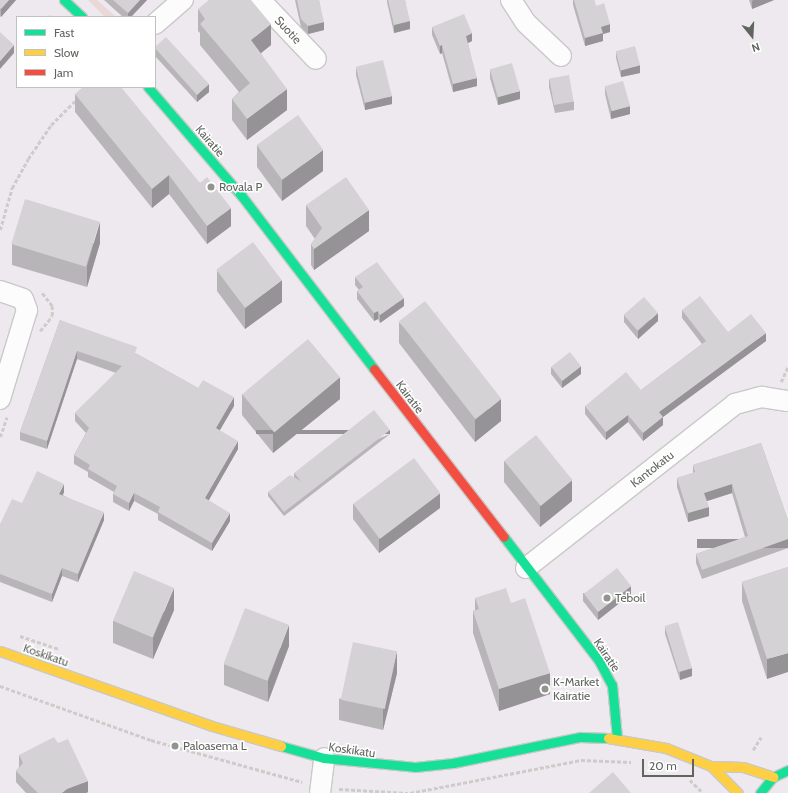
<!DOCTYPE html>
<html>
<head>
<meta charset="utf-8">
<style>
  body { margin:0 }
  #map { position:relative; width:788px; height:793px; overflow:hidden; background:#eee9ee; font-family:Cabin,sans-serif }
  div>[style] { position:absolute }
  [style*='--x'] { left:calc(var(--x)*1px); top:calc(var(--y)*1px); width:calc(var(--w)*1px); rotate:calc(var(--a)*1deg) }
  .green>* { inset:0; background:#ead8d7 }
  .path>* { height:2.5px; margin-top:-1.25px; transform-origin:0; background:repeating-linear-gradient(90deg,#ceccca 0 4px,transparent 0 6px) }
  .roads { filter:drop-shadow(1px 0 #c9c9c8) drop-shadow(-1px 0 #c9c9c8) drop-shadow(0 1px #c9c9c8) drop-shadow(0 -1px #c9c9c8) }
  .street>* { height:20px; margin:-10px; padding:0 10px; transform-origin:10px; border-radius:10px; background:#fcfcfc }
  .fast>* { height:9px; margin:-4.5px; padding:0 4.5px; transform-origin:4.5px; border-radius:4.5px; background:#16e098 }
  .slow>* { height:9px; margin:-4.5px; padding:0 4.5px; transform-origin:4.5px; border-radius:4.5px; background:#ffcf43 }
  .jam>* { height:9px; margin:-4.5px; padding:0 4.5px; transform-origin:4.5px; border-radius:4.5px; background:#f24e42 }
  .wall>* { inset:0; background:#b7b5b8 }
  .shaded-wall>* { inset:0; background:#959396; transform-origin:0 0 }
  .building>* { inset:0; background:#d5d2d6; transform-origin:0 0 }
  .dots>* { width:11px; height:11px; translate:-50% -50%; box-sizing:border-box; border:2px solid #fff; border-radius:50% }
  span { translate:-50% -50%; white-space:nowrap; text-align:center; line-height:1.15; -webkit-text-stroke:3px #fff; paint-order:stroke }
  .street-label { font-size:12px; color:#60665e }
  .poi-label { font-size:12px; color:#60665e }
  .left { translate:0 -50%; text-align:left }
  .legend { position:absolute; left:16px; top:16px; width:140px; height:72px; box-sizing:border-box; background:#fff; border:1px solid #bfc2bf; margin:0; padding:5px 7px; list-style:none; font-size:12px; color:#60665e }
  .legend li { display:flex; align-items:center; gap:8px; height:20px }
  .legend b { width:20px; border:1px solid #bfc2bf }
  .north { position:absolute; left:732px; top:16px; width:40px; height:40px; -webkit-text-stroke:3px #fff; paint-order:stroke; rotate:162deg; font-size:11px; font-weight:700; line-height:16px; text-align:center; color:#60665e }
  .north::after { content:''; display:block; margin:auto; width:14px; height:18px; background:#60665e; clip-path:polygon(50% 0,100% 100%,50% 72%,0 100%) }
  .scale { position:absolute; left:642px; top:759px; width:52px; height:18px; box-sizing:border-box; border:2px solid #60665e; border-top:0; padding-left:5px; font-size:12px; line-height:14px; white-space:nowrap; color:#60665e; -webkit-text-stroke:3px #fff; paint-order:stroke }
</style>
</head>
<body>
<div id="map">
  <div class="green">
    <i style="clip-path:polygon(88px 0,97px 0,116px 17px,105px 17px)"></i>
  </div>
  <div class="path">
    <i style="--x:0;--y:230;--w:44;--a:-74.1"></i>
    <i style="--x:12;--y:188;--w:33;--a:-61"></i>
    <i style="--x:28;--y:159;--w:41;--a:-55.9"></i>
    <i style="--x:51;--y:125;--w:35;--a:-45"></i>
    <i style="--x:40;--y:331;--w:19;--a:-51"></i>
    <i style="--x:52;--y:316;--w:10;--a:-90"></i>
    <i style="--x:52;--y:306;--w:18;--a:-128"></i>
    <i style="--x:781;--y:382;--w:17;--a:-66"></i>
    <i style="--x:0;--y:437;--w:21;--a:-71"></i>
    <i style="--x:20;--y:636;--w:41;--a:18.4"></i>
    <i style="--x:0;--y:686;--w:160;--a:19.7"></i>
    <i style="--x:151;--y:740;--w:157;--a:15.5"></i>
    <i style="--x:753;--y:750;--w:15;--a:-58"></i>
    <i style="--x:690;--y:780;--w:18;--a:45"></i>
    <i style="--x:339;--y:789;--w:69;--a:3.3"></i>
    <i style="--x:410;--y:793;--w:174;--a:-10.9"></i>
    <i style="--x:581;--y:760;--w:50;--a:2.3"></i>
  </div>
  <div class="roads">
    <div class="street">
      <i style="--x:260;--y:0;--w:81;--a:46.5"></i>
      <i style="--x:511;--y:0;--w:27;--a:57"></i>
      <i style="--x:526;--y:23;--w:48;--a:43.3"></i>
      <i style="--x:155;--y:24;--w:37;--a:-41"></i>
      <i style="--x:0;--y:291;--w:24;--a:19"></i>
      <i style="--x:23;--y:299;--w:12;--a:70"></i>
      <i style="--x:27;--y:310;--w:93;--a:106.9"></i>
      <i style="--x:526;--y:568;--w:266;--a:-38.1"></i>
      <i style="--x:735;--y:404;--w:28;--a:-15"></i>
      <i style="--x:762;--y:397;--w:26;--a:9"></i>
      <i style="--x:320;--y:793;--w:35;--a:-83"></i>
    </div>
    <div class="fast">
      <i style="--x:64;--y:0;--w:25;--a:43"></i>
      <i style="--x:148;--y:87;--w:143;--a:49.3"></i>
      <i style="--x:241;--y:195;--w:219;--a:52.6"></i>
      <i style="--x:504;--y:537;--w:156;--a:52.5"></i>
      <i style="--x:599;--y:661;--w:27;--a:62"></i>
      <i style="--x:612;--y:685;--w:53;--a:84.6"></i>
      <i style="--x:281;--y:746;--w:45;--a:15.6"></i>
      <i style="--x:324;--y:758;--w:91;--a:5.6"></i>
      <i style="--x:415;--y:767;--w:38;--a:-6"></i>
      <i style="--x:453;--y:763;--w:130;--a:-11.6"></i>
      <i style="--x:580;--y:737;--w:28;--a:2"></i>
      <i style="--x:760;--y:793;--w:21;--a:-51"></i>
      <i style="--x:773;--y:777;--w:17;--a:-25"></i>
    </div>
    <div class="slow">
      <i style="--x:0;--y:651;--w:225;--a:19.5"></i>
      <i style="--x:212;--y:726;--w:72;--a:16.2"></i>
      <i style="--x:608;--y:738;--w:59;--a:9.8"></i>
      <i style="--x:666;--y:748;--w:48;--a:21.8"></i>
      <i style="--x:711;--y:766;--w:32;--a:2"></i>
      <i style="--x:743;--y:767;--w:32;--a:18"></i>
      <i style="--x:711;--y:766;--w:38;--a:45"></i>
    </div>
    <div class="jam">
      <i style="--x:374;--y:369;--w:212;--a:52.3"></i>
    </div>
  </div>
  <div class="wall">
    <i style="clip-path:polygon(0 0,16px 0,1px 17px,0 16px)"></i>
    <i style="clip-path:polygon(104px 0,147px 0,131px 17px,123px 17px)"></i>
    <i style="clip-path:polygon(295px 0,319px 0,324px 30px,308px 34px,301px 27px)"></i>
    <i style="clip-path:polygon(387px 0,405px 0,410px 29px,394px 33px,387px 2px)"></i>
    <i style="clip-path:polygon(573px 0,594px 0,596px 6px,610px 32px,603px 34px,603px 41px,585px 46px,573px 5px)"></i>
    <i style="clip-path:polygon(749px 0,774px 0,752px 9px)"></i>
    <i style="clip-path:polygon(198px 9px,271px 45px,261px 53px,287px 110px,247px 140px,232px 120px,232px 99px,239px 92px,200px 45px,200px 33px,198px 31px)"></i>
    <i style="clip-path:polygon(432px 27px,472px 41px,468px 43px,477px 86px,453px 92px,442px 53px,440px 54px,432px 35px)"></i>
    <i style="clip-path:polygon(155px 47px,209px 92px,197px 102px,155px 56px)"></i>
    <i style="clip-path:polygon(616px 51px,640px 73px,621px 77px,616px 58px)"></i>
    <i style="clip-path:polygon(356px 67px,392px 104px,365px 110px,356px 75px)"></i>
    <i style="clip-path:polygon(490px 70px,520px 99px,498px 105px,490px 78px)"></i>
    <i style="clip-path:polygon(549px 79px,574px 102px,574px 110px,555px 113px,549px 87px)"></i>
    <i style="clip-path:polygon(605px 86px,630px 114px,611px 119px,605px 94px)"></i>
    <i style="clip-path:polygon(75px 94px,200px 183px,231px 226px,207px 244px,169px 194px,152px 208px,75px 112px)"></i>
    <i style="clip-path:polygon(257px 145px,323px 171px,282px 201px,257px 167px)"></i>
    <i style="clip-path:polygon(306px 205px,369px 231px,314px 270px,311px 265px,311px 244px,315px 239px,306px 226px)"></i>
    <i style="clip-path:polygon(100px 243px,87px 287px,12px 265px,12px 244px)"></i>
    <i style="clip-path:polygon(217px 270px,282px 302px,245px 329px,217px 291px)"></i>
    <i style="clip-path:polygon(355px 277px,404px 306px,380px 323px,378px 319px,374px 321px,357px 299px,357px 291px,359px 290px,355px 285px)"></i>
    <i style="clip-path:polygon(682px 310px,728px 332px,766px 341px,663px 417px,663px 425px,643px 441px,628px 422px,606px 440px,585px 414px,585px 406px,641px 390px,702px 344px,682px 318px)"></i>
    <i style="clip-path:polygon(624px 315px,658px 321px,638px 339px,624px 322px)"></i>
    <i style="clip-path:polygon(60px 320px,137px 354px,198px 388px,234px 406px,219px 430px,238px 449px,208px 501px,230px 521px,212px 551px,158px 520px,158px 514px,134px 501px,129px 511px,113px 502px,113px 494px,114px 492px,88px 477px,88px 472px,74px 464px,74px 455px,86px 433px,75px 421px,75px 413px,116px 373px,77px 359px,47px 449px,20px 440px,20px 432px)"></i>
    <i style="clip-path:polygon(399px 322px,501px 421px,475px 442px,399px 343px)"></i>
    <i style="clip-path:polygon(551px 367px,581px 374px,562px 388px,551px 374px)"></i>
    <i style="clip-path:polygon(242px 394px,340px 399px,273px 453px,242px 415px)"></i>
    <i style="clip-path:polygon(390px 434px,284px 516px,268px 496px,268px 492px,294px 477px,294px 473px)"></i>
    <i style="clip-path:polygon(761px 443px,788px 520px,788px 548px,702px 579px,696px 563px,696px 554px,745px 537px,732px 493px,707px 501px,709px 516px,688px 522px,677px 487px,677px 478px,693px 473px,693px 465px)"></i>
    <i style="clip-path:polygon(504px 461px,572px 501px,540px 527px,504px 482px)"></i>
    <i style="clip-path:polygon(64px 492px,63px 495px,104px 520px,78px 582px,62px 576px,52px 602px,0 582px,0 524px,22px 503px)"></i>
    <i style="clip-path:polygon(353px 504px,440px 508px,379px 553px,353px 519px)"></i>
    <i style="clip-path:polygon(788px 567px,767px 679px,742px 601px,742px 582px)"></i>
    <i style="clip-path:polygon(583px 593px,631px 594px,598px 620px,583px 601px)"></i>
    <i style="clip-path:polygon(475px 598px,511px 603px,550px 694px,499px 711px,473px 633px,473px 611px,475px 610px)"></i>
    <i style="clip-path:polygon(174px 610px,153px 659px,113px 643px,113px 621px)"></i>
    <i style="clip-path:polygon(665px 626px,692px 676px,680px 680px,665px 634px)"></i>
    <i style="clip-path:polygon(289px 646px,268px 702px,224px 685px,224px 664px)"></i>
    <i style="clip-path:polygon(397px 673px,383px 730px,339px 720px,339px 699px)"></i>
    <i style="clip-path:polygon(58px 743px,88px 792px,86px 793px,26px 793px,16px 782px,16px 771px,19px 767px,19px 755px)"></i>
  </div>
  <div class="shaded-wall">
    <i style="clip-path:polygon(9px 0,16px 0,1px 17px,1px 9px)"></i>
    <i style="clip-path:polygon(140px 0,147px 0,131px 17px,128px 17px,128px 13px)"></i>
    <i style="clip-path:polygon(754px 0,774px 0,752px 9px,752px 1px)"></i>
    <i style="clip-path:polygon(410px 21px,410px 29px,394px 33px,394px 25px)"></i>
    <i style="clip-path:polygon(324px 22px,324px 30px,308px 34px,308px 26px)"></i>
    <i style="clip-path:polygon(271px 24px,271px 45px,251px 61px,251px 40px)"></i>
    <i style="clip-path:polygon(610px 24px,610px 32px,603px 34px,603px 41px,585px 46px,585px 38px,601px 27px)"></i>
    <i style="clip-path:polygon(472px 33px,472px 41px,466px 44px,466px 36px)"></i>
    <i style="clip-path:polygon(14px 45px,14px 53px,0 69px,0 61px)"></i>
    <i style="clip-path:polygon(442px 45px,442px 53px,440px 54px,440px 46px)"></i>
    <i style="clip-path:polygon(640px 65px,640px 73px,621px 77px,621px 70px)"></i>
    <i style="clip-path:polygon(477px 78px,477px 86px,453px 92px,453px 84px)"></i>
    <i style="clip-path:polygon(209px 84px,209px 92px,197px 102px,197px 95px)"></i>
    <i style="clip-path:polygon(287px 89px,287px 110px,247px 140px,247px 119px)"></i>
    <i style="clip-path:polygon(520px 91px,520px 99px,498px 105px,498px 97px)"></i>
    <i style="clip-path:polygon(392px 96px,392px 104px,365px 110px,365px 103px)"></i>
    <i style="clip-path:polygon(630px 106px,630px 114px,611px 119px,611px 111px)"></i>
    <i style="clip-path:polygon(323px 150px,323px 171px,282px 201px,282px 180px)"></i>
    <i style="clip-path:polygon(169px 175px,169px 194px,152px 208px,152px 189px)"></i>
    <i style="clip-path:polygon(231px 208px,231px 226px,207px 244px,207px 226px)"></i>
    <i style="clip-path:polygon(369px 210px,369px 231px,314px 270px,314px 249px)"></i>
    <i style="clip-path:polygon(100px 222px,100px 243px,87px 287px,87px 266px)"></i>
    <i style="clip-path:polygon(282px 280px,282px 302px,245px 329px,245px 308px)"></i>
    <i style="clip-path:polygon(404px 298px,404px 306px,380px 323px,380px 315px)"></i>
    <i style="clip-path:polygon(378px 311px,378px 319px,374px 321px,374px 313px)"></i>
    <i style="clip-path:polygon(658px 313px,658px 321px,638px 339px,638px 331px)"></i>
    <i style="clip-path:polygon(766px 333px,766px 341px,663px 417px,663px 425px,643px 441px,643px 433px,659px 412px)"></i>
    <i style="clip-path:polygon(77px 351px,77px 359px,47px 449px,47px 441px)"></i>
    <i style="clip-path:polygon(581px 366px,581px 374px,562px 388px,562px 381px)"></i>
    <i style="clip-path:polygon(340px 377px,340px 399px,273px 453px,273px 431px)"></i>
    <i style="clip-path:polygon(234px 397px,234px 406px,216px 437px,216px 428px)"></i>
    <i style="clip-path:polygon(501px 399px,501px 421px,475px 442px,475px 420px)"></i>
    <i style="clip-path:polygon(628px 415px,628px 422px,606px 440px,606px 432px)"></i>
    <i style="left:390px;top:430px;width:4px;height:134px;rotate:90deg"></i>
    <i style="clip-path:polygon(238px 441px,238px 449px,205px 507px,205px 498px)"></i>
    <i style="clip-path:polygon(572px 480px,572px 501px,540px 527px,540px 506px)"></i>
    <i style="clip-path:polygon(64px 484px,64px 492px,59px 502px,59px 494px)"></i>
    <i style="clip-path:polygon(732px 484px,732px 493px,704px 502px,704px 493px)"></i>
    <i style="clip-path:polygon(134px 493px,134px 501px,129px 511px,129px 503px)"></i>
    <i style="clip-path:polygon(440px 493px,440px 508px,379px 553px,379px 538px)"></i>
    <i style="clip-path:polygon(709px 507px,709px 516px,688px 522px,688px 513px)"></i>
    <i style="clip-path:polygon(104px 512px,104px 520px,78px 582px,78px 574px)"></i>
    <i style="clip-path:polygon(230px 513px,230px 521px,212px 551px,212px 543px)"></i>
    <i style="left:788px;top:539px;width:9px;height:91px;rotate:90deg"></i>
    <i style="clip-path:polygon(62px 568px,62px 576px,52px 602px,52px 594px)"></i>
    <i style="clip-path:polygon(631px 586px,631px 594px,598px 620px,598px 612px)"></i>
    <i style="clip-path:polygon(174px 588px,174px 610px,153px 659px,153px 638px)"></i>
    <i style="clip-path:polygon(289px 625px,289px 646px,268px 702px,268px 681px)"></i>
    <i style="clip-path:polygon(397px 651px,397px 673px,383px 730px,383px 709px)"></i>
    <i style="clip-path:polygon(788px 653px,788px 672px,767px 679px,767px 659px)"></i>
    <i style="clip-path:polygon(692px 668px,692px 676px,680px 680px,680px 672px)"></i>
    <i style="clip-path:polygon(550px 673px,550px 694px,499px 711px,499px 689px)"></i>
    <i style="clip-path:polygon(88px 781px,88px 792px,86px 793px,62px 793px,67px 789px)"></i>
  </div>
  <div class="building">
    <i style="clip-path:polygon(0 0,9px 0,1px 9px,0 8px)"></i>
    <i style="clip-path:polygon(113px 0,140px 0,128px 13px)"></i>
    <i style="clip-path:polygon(209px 0,251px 0,271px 24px,251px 40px,287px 89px,247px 119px,232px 99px,250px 83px,200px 24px,205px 19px,198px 9px)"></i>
    <i style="clip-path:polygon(297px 0,319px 0,324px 22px,308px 26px,301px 19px)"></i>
    <i style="clip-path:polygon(388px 0,405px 0,410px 21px,394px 25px)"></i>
    <i style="clip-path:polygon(574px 0,594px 0,596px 6px,604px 3px,610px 24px,601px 27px,603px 33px,585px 38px)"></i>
    <i style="clip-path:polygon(464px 14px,472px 33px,466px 36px,477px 78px,453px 84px,442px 45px,440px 46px,432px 27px)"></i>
    <i style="clip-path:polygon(50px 15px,52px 17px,47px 17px)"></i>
    <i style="clip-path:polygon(0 32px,14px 45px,0 61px)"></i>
    <i style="clip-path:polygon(166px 37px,209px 84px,197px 95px,155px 48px,155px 47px)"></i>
    <i style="left:635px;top:46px;width:20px;height:20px;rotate:75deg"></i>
    <i style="left:383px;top:60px;width:37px;height:28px;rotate:76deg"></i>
    <i style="left:512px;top:63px;width:29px;height:23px;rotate:74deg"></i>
    <i style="left:569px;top:75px;width:27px;height:20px;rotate:80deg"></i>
    <i style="left:623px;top:81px;width:26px;height:19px;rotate:74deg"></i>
    <i style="clip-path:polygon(83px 87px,121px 87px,200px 183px,207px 177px,231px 208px,207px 226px,169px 175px,152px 189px,75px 94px)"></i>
    <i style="left:298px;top:115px;width:43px;height:51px;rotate:54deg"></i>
    <i style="clip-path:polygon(346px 177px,369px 210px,314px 249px,311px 244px,322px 228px,306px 205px)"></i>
    <i style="left:25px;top:199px;width:78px;height:47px;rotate:17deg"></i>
    <i style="left:253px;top:242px;width:48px;height:46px;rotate:53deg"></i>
    <i style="clip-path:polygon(377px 262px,404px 298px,380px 315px,378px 311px,374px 313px,357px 291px,363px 287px,355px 277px)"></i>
    <i style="clip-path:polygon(700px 296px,728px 332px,751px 314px,766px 333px,659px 412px,663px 417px,643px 433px,628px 415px,606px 432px,585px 406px,626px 372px,641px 390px,706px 341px,682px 310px)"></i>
    <i style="left:644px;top:297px;width:21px;height:27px;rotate:49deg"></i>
    <i style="left:425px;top:301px;width:124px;height:33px;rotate:52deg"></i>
    <i style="clip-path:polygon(60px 320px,137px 347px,135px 353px,198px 388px,203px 380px,234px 397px,216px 428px,238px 441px,205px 498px,230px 513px,212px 543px,158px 512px,160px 507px,134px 493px,129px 503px,113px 494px,117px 486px,88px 469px,90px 465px,74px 455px,89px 428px,75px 413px,122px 366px,77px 351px,47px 441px,20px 432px)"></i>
    <i style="left:308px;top:339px;width:50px;height:86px;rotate:50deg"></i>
    <i style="left:570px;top:352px;width:18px;height:24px;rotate:52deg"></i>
    <i style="clip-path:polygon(374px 410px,390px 430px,284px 512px,268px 492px,290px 475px,301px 481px,294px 473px)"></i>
    <i style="left:536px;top:435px;width:58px;height:41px;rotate:51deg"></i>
    <i style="clip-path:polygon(761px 443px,788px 520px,788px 539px,702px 570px,696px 554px,748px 536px,732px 484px,704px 493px,709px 507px,688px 513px,677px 478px,695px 472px,693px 465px)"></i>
    <i style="left:414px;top:458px;width:44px;height:76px;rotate:53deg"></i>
    <i style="clip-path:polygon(37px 471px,64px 484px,59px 494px,104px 512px,78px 574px,62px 568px,52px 594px,0 574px,0 524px,12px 499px,22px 503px)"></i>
    <i style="clip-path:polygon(788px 567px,788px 653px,767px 659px,742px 582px)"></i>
    <i style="left:617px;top:568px;width:23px;height:42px;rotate:52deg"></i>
    <i style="left:134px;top:571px;width:43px;height:54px;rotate:23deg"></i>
    <i style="clip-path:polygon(506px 588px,511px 603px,525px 598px,550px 673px,499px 689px,473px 611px,479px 609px,475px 598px)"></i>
    <i style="left:245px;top:608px;width:47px;height:60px;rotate:21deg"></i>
    <i style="left:678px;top:622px;width:48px;height:14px;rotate:73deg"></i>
    <i style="left:353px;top:642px;width:45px;height:59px;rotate:12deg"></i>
    <i style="clip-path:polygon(54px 737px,58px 743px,68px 739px,88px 781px,67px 789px,62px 793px,38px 793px,16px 771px,23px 763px,19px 755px)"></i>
    <i style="clip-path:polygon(613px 772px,631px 793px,589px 793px)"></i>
  </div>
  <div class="dots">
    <i style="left:211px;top:187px;background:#929490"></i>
    <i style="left:607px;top:598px;background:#929490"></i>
    <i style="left:545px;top:689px;background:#929490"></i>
    <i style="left:175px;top:746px;background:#929490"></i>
  </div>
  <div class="street-label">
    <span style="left:288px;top:30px;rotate:47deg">Suotie</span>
    <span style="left:210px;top:141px;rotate:49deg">Kairatie</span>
    <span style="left:410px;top:397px;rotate:53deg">Kairatie</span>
    <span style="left:652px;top:469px;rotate:-38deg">Kantokatu</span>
    <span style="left:46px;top:655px;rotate:19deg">Koskikatu</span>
    <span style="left:607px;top:655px;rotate:56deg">Kairatie</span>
    <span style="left:352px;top:750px;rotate:8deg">Koskikatu</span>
  </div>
  <div class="poi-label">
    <span class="left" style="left:219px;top:187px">Rovala P</span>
    <span class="left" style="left:615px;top:598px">Teboil</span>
    <span class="left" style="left:553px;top:689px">K-Market<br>Kairatie</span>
    <span class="left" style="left:183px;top:746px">Paloasema L</span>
  </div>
  <ul class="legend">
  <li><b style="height:5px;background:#16e098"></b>Fast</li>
  <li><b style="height:5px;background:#ffcf43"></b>Slow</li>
  <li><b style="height:5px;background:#f24e42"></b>Jam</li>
  </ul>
  <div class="north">N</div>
  <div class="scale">20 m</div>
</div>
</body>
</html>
